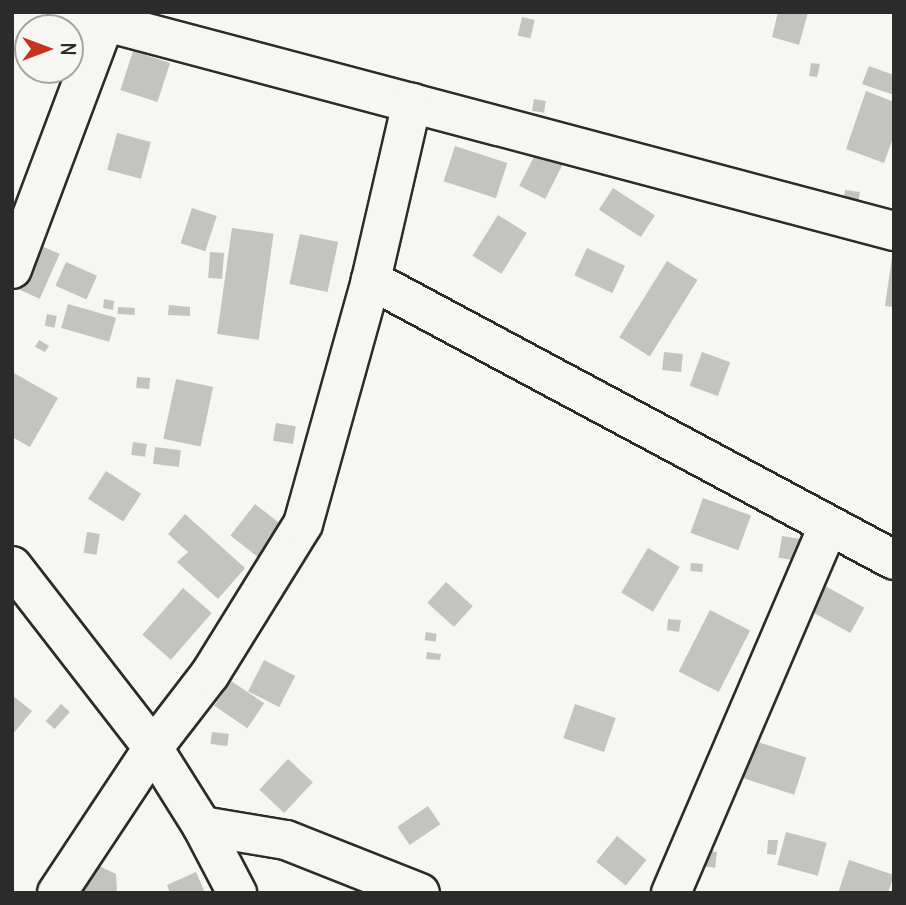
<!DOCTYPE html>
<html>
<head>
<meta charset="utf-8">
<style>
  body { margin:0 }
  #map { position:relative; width:906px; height:905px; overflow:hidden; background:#f6f6f2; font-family:Delius,sans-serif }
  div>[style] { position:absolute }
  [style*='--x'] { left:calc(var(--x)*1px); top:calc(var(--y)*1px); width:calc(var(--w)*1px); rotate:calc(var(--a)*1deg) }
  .building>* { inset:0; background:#c3c3c0; transform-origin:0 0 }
  .roads { filter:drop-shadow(2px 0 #2b2b2b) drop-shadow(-2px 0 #2b2b2b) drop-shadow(0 2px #2b2b2b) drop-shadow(0 -2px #2b2b2b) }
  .street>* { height:38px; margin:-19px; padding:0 19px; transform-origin:19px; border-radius:19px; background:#f6f6f2 }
  .secondary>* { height:38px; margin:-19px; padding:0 19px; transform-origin:19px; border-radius:19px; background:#f6f6f2 }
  span { translate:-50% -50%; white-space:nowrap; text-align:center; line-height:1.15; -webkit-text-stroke:6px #f6f6f2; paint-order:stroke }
  .frame { position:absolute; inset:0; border:14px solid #2b2b2b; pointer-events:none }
  .north { position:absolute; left:14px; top:14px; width:70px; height:70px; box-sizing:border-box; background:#f6f6f2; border:2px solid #a5a5a2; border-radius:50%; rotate:90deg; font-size:19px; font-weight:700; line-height:28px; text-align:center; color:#2b2b2b }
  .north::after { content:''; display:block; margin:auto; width:24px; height:32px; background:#c8321e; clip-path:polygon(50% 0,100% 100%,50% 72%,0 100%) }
</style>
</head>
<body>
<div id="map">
  <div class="building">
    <i style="clip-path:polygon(778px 12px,808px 12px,799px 45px,772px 37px)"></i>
    <i style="left:522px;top:17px;width:13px;height:19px;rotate:13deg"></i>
    <i style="left:133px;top:51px;width:39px;height:41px;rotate:18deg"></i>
    <i style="clip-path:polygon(811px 63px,820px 64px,817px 77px,809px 76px)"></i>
    <i style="clip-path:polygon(869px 66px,894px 75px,894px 95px,862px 84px)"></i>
    <i style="clip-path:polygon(866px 91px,894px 102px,894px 135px,884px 163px,846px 149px)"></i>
    <i style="left:534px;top:99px;width:12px;height:12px;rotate:9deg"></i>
    <i style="left:117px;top:133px;width:35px;height:38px;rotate:15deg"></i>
    <i style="left:455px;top:146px;width:55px;height:37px;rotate:18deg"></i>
    <i style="left:537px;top:151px;width:29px;height:39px;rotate:27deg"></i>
    <i style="left:613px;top:188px;width:50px;height:26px;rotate:33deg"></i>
    <i style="left:845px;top:190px;width:15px;height:18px;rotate:8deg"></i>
    <i style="left:192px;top:208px;width:26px;height:37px;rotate:18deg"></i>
    <i style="left:498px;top:215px;width:34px;height:48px;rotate:32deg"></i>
    <i style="left:232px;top:228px;width:42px;height:107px;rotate:8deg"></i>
    <i style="left:300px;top:234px;width:39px;height:51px;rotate:12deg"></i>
    <i style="left:35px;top:243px;width:27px;height:49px;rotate:24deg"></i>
    <i style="left:587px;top:248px;width:42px;height:30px;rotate:25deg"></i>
    <i style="left:210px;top:252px;width:14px;height:26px;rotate:4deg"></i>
    <i style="clip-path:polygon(892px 257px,894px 257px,894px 307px,885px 306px)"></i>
    <i style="left:667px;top:261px;width:36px;height:90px;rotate:32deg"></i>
    <i style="left:66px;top:262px;width:34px;height:26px;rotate:24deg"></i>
    <i style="clip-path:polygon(104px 299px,114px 301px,113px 310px,103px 308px)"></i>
    <i style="left:68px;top:304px;width:50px;height:25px;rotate:16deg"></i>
    <i style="clip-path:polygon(169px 305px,190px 307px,190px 316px,168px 315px)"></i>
    <i style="left:118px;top:307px;width:17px;height:7px;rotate:3deg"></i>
    <i style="left:47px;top:314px;width:10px;height:12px;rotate:11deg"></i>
    <i style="clip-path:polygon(39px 340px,49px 346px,45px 352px,35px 347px)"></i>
    <i style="left:664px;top:352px;width:19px;height:18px;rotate:6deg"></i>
    <i style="left:702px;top:352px;width:30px;height:36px;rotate:20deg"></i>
    <i style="clip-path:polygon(12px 372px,58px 398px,30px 447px,12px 437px)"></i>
    <i style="left:137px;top:377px;width:13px;height:11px;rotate:4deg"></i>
    <i style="left:176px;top:379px;width:38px;height:61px;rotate:12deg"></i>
    <i style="left:276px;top:423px;width:20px;height:18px;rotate:9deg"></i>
    <i style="left:133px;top:442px;width:14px;height:13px;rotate:8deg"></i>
    <i style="left:155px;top:447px;width:26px;height:17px;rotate:7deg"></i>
    <i style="left:106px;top:471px;width:42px;height:33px;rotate:33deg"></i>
    <i style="left:703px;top:498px;width:51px;height:37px;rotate:20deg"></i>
    <i style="left:255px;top:504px;width:37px;height:40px;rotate:38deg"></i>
    <i style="clip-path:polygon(185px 514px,245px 568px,218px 599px,177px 562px,188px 552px,168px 534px)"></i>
    <i style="left:87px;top:532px;width:13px;height:21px;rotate:9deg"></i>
    <i style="left:782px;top:536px;width:20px;height:22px;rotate:9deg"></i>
    <i style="left:648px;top:548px;width:37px;height:52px;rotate:31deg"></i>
    <i style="left:691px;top:563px;width:12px;height:8px;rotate:5deg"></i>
    <i style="left:446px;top:582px;width:36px;height:28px;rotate:42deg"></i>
    <i style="left:818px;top:582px;width:53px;height:29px;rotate:29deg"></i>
    <i style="left:183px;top:588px;width:38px;height:62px;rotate:41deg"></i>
    <i style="left:710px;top:610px;width:45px;height:69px;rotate:27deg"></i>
    <i style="clip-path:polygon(668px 619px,681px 620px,679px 632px,667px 630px)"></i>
    <i style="left:426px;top:632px;width:11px;height:8px;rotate:10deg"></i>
    <i style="clip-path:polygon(427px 652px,441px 654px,440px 660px,426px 659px)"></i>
    <i style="left:264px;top:660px;width:35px;height:35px;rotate:27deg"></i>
    <i style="left:231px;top:681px;width:40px;height:30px;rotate:34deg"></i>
    <i style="clip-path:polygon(12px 695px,32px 711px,12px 735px)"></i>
    <i style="left:61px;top:704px;width:12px;height:23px;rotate:42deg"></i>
    <i style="left:575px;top:704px;width:43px;height:36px;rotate:19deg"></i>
    <i style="left:212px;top:732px;width:17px;height:12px;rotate:7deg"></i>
    <i style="left:752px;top:740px;width:57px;height:39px;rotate:18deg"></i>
    <i style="left:288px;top:759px;width:34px;height:42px;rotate:43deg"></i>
    <i style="left:428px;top:806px;width:22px;height:37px;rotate:56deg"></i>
    <i style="left:786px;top:832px;width:42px;height:34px;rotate:15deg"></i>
    <i style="left:617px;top:836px;width:38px;height:33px;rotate:39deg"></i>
    <i style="clip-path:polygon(768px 840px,778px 840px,776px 855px,767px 854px)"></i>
    <i style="left:699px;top:850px;width:18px;height:16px;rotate:6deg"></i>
    <i style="clip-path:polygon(849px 860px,894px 875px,888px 893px,838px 893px)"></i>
    <i style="clip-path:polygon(99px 866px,116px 874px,117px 893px,84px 893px,83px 876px)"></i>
    <i style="clip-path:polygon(196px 872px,205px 893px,170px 893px,167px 885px)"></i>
  </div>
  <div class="roads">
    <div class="street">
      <i style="--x:68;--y:12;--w:855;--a:14.85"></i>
      <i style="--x:12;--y:269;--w:264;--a:-69.4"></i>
      <i style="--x:371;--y:280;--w:593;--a:28.16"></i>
      <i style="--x:202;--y:826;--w:85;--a:9.5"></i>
      <i style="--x:286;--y:840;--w:144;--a:21.6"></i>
      <i style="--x:57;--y:893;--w:174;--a:-56.5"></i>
      <i style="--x:153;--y:748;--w:93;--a:-52.4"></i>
      <i style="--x:210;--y:674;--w:176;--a:-58.2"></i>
      <i style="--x:303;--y:524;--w:253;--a:-74.4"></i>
      <i style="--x:371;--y:280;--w:182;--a:-77"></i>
      <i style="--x:671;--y:893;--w:398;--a:-66.8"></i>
    </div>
    <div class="secondary">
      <i style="--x:12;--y:566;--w:230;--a:52.2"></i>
      <i style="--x:153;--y:748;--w:92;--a:57.9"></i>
      <i style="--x:202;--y:826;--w:76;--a:62.4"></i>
    </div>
  </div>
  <div class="frame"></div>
  <div class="north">N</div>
</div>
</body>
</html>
